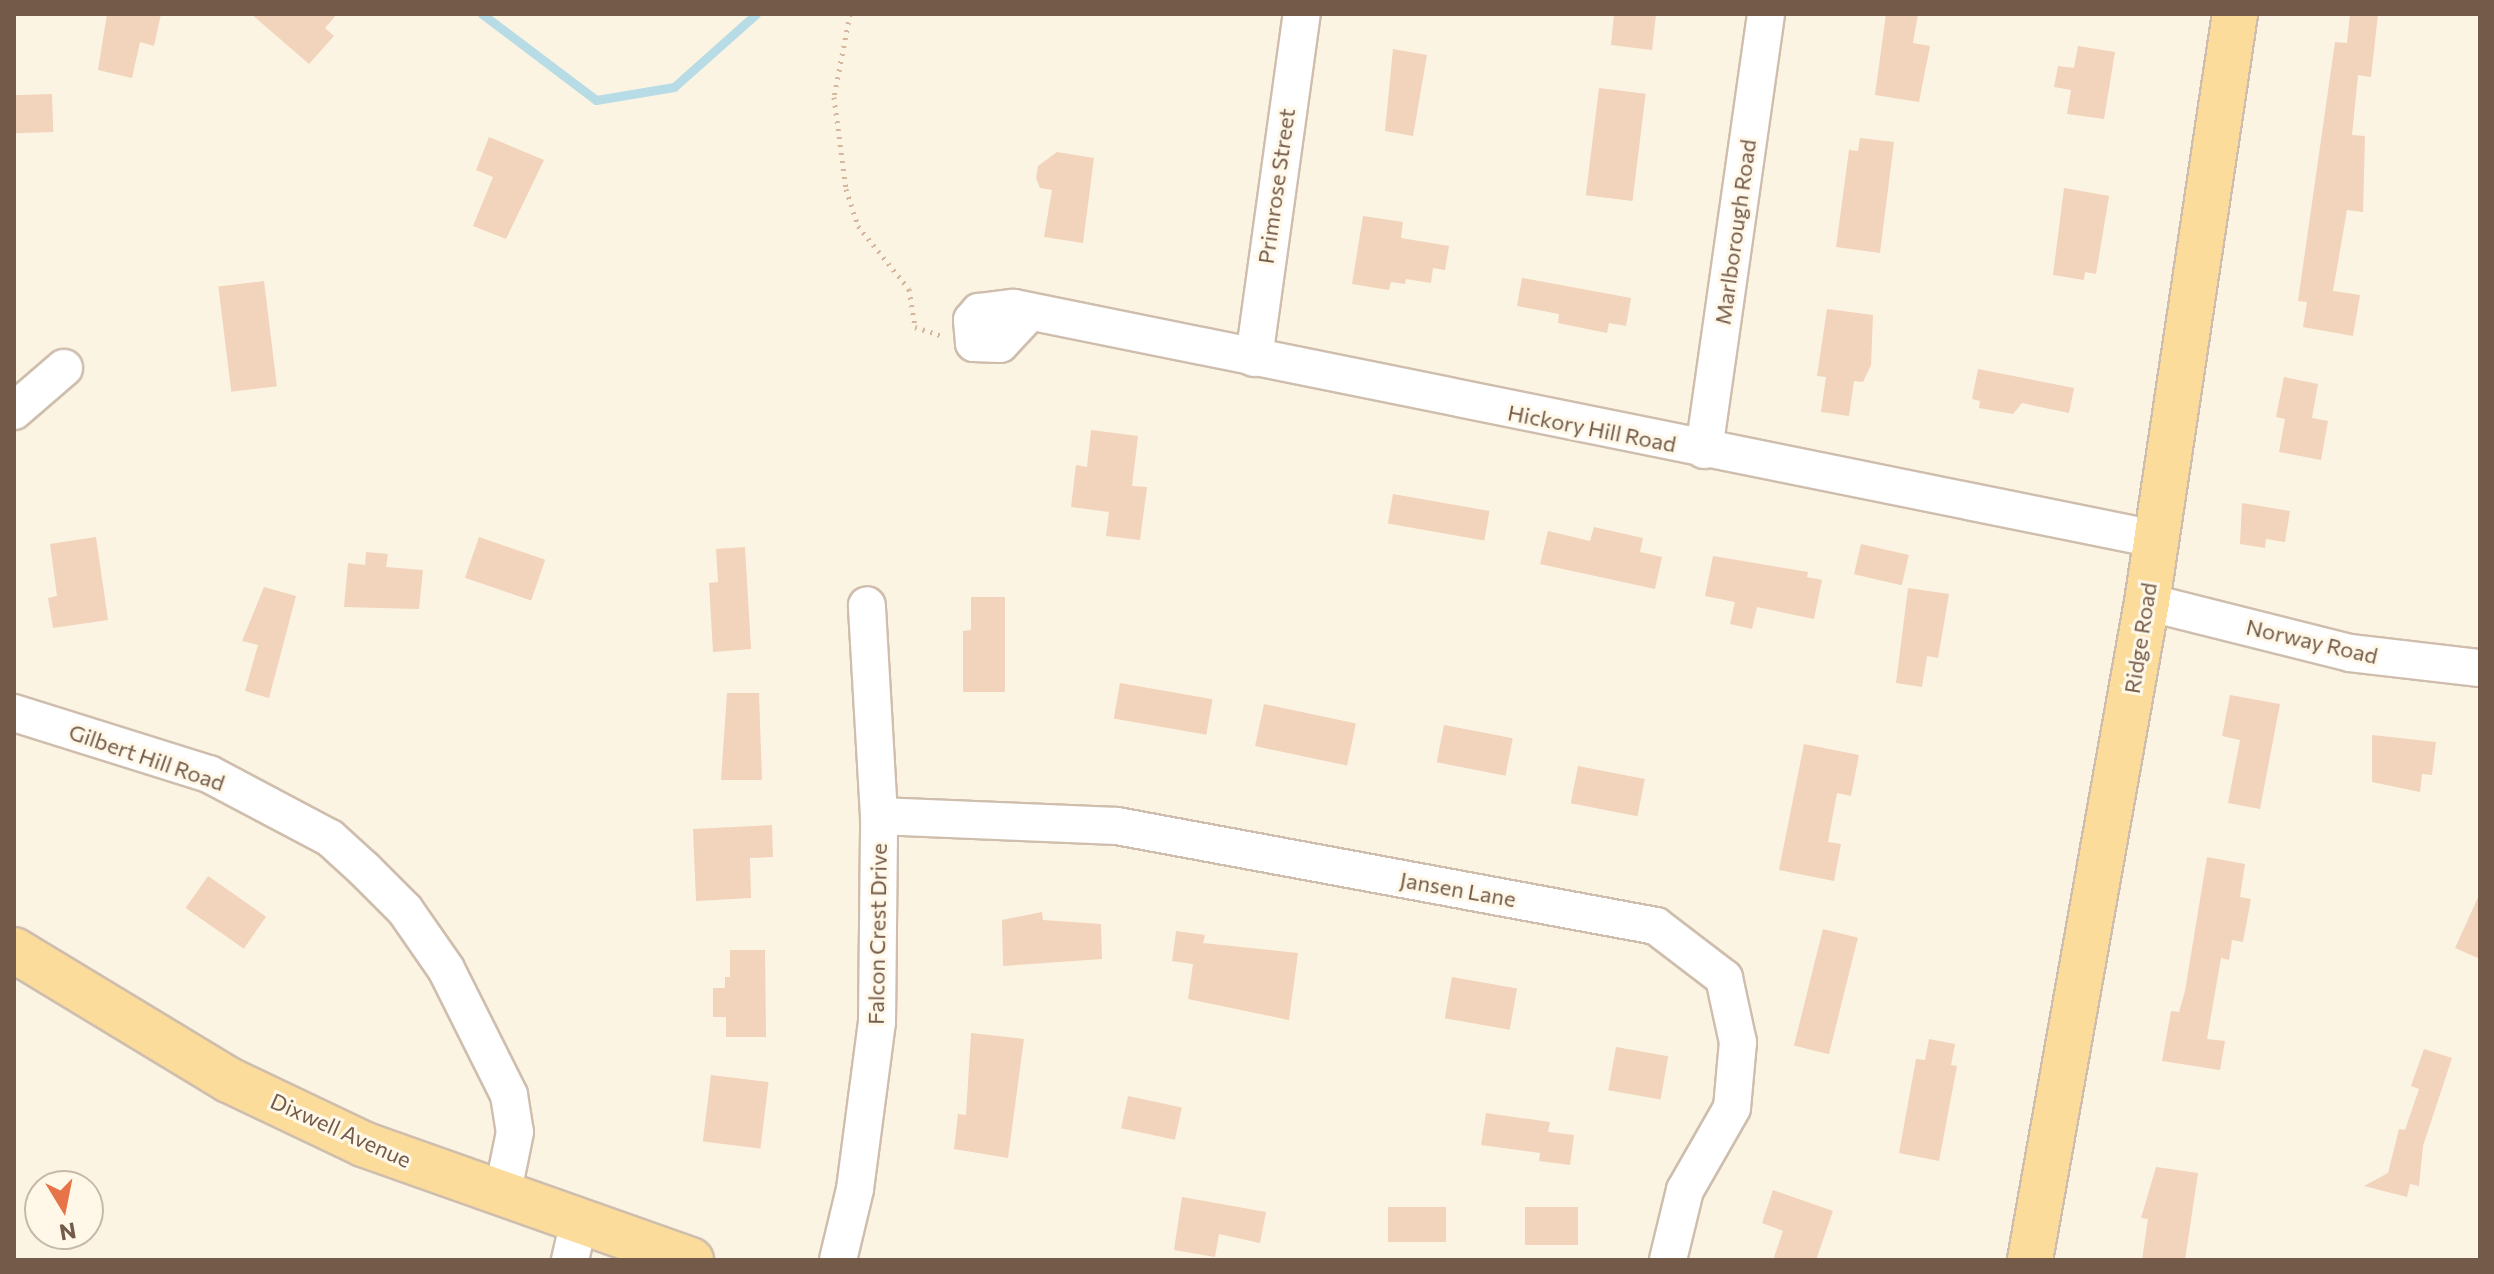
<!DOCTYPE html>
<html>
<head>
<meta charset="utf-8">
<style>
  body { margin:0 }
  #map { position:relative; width:2494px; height:1274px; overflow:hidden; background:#fcf4e3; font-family:Commissioner,sans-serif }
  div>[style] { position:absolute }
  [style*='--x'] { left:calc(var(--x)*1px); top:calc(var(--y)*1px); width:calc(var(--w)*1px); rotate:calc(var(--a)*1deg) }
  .stream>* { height:9px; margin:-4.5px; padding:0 4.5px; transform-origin:4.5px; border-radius:4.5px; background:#b8dce6 }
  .building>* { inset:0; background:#f2d3bb; transform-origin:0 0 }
  .path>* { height:5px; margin-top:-2.5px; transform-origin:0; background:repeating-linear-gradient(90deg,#d6b79e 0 2px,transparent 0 8px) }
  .roads { filter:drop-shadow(2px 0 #cfbead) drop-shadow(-2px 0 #cfbead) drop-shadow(0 2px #cfbead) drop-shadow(0 -2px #cfbead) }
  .minor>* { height:36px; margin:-18px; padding:0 18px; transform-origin:18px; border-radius:18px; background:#fff }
  .major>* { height:44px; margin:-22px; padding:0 22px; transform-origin:22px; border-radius:22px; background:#fbdc9b }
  span { translate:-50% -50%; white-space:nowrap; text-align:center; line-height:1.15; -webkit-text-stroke:6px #fff8e9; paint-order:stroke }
  .street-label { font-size:22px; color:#745b49 }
  .frame { position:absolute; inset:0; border:16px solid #745b49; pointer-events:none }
  .north { position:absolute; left:24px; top:1170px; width:80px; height:80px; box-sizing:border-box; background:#fff8e9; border:2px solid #c7b9a9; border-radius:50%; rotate:170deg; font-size:22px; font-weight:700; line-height:32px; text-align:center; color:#745b49 }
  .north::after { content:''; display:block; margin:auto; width:28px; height:36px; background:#e67448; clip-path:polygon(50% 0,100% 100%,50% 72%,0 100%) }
</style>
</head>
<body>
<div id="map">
  <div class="stream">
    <i style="--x:482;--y:14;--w:143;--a:37"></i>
    <i style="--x:596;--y:100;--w:79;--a:-9.5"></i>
    <i style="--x:674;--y:87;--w:110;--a:-41.7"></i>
  </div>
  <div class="building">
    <i style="clip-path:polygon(107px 14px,161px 14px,154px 46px,140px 42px,132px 78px,98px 70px)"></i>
    <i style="clip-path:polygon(251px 14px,337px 14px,325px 28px,334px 36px,309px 64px)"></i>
    <i style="clip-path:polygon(1614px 14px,1656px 14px,1652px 50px,1611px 45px)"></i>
    <i style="clip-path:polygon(1886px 14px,1918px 14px,1913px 43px,1930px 46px,1919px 102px,1875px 95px)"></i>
    <i style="clip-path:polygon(2350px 14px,2378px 14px,2371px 77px,2358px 75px,2352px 135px,2365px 136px,2363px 212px,2347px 210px,2333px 291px,2360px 295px,2353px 336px,2303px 327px,2307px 302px,2298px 301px,2335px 42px,2347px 43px)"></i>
    <i style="clip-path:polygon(2078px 46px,2115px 52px,2104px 119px,2067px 114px,2071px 90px,2054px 87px,2058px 66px,2074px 68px)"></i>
    <i style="clip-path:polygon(1393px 49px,1427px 55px,1413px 136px,1385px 131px)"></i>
    <i style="left:1599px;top:88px;width:47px;height:108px;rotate:7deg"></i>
    <i style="left:52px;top:94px;width:38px;height:38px;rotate:88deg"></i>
    <i style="clip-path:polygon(489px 137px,544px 160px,506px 239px,473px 226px,493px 177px,476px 170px)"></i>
    <i style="clip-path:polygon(1860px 138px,1894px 142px,1880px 253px,1836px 247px,1849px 150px,1858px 151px)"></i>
    <i style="clip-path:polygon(1057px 152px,1094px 158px,1083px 243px,1044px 237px,1052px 190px,1040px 188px,1036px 178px,1038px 166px)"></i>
    <i style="clip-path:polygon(2064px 188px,2109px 196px,2096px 274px,2085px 272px,2084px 280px,2053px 275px)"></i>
    <i style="clip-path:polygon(1363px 216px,1403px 222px,1401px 238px,1449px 246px,1445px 270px,1433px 268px,1431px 283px,1406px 279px,1405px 284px,1391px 282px,1389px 290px,1352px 284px)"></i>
    <i style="clip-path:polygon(1522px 278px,1631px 298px,1626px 326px,1609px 323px,1607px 333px,1558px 323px,1559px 314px,1517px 306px)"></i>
    <i style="left:264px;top:281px;width:106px;height:46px;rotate:83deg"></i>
    <i style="clip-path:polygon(1827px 309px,1873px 315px,1871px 365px,1863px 382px,1854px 381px,1849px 416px,1821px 412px,1826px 377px,1817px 376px)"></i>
    <i style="clip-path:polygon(1978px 369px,2074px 388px,2069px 413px,2022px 403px,2013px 414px,1979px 408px,1980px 401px,1972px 399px)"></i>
    <i style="clip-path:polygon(2284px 377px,2318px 384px,2312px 418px,2328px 421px,2321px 460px,2279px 452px,2285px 419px,2276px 417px)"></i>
    <i style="clip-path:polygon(1091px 430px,1138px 436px,1132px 486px,1147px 487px,1140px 540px,1106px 536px,1109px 512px,1071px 507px,1076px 465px,1087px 467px)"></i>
    <i style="left:1393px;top:494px;width:98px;height:30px;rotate:10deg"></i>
    <i style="clip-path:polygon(2242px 503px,2290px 511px,2285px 542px,2266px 539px,2265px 548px,2240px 544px)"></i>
    <i style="clip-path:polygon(1594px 527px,1643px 538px,1640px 552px,1662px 557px,1655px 589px,1540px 564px,1548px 531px,1590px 541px)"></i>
    <i style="clip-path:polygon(96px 537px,108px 620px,53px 628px,48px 598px,57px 596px,50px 544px)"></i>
    <i style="left:479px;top:537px;width:70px;height:43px;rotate:19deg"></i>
    <i style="left:1861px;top:544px;width:49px;height:31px;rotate:13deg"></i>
    <i style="clip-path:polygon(745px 547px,751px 649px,713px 652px,709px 583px,718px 582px,716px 549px)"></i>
    <i style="clip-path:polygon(366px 552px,388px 554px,386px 567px,423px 570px,419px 609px,344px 607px,348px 563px,365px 565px)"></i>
    <i style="clip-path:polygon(1713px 556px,1808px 572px,1807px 577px,1822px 580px,1814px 619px,1757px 607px,1752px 629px,1730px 624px,1735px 602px,1705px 596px)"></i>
    <i style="clip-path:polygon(264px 587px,296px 596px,269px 698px,245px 691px,258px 645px,242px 641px)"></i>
    <i style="clip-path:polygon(1908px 588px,1949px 594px,1938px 658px,1927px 656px,1922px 687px,1896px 683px)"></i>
    <i style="clip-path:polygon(971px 597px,1005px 597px,1005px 692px,963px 692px,963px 631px,971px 630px)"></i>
    <i style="left:1120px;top:683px;width:94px;height:36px;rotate:10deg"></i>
    <i style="clip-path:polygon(727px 693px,759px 693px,762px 780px,721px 780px)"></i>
    <i style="clip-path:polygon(2230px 695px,2280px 704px,2260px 809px,2228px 803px,2240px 740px,2222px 736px)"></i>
    <i style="left:1264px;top:704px;width:94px;height:43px;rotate:12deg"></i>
    <i style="left:1444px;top:725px;width:70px;height:38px;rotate:11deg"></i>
    <i style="clip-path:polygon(2372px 735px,2436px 742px,2432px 775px,2422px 774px,2420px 792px,2372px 782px)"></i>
    <i style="clip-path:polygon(1804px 744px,1859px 755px,1851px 796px,1837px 793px,1828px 842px,1841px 844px,1834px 881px,1779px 870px)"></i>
    <i style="left:1578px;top:766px;width:68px;height:38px;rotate:11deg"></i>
    <i style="clip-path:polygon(772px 825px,773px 857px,750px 858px,751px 898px,696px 901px,693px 829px)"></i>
    <i style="clip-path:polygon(2207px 857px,2245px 864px,2240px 897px,2251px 899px,2243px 942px,2232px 940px,2229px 960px,2221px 958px,2207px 1039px,2225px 1041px,2220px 1070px,2162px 1061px,2171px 1011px,2179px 1012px,2185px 991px)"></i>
    <i style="left:208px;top:876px;width:71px;height:39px;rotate:35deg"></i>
    <i style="clip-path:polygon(2480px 893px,2480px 959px,2455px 948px)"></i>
    <i style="clip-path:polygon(1042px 912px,1043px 920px,1101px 924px,1102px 959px,1003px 966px,1002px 920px)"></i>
    <i style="left:1823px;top:929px;width:36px;height:120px;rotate:14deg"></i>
    <i style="clip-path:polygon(1176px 931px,1205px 935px,1203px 943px,1298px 953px,1289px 1020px,1188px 999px,1193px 964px,1172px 961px)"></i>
    <i style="clip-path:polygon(730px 950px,765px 950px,766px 1037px,726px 1037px,726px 1017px,713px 1017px,713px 988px,725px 988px,725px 977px,730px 977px)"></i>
    <i style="left:1452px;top:977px;width:66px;height:42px;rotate:10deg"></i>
    <i style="clip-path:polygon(971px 1033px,1024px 1039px,1008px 1158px,954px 1149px,958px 1114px,966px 1115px)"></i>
    <i style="clip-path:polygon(1929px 1039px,1955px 1044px,1951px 1065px,1957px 1066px,1939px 1161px,1899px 1153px,1916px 1059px,1925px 1060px)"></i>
    <i style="left:1616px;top:1047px;width:53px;height:44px;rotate:10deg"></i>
    <i style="clip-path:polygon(2424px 1049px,2452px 1058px,2423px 1146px,2419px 1186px,2410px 1184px,2407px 1197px,2364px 1186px,2388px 1173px,2399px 1129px,2405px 1130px,2419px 1089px,2411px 1086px)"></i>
    <i style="left:711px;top:1075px;width:58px;height:67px;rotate:7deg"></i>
    <i style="left:1128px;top:1096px;width:55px;height:33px;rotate:12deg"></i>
    <i style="clip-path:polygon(1486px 1113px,1550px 1122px,1548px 1132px,1574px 1135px,1570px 1165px,1539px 1161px,1540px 1153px,1481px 1145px)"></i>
    <i style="clip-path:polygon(2156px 1167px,2198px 1173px,2185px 1260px,2142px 1260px,2148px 1219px,2141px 1218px)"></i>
    <i style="clip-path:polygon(1773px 1190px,1833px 1211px,1816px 1260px,1773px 1260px,1783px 1231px,1762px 1223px)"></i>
    <i style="clip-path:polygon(1182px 1197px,1266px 1212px,1260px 1243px,1219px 1234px,1215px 1257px,1174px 1250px)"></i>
    <i style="left:1388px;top:1207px;width:58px;height:35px"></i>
    <i style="left:1525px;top:1207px;width:53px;height:38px"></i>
  </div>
  <div class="path">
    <i style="--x:850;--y:14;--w:85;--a:100.9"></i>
    <i style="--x:834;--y:97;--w:93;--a:82.6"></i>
    <i style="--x:846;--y:189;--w:39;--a:72"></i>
    <i style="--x:858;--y:226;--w:81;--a:51"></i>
    <i style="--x:909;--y:289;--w:38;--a:81"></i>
    <i style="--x:915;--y:327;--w:28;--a:18"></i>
  </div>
  <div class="roads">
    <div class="minor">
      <i style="--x:1028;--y:314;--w:41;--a:133"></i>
      <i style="--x:1000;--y:344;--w:26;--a:-178"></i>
      <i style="--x:974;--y:343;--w:23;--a:-95"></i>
      <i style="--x:972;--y:320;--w:11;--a:-49"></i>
      <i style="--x:979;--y:312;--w:35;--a:-7"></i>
      <i style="--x:1014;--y:308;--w:1165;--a:11.44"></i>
      <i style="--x:1254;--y:358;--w:347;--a:-82.1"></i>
      <i style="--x:14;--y:411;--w:66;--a:-40.7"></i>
      <i style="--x:1704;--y:450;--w:440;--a:-81.9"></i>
      <i style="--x:2147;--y:602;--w:209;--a:14.1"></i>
      <i style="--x:2350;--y:653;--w:131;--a:6.6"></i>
      <i style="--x:14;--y:713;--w:204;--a:17.4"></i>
      <i style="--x:209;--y:774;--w:137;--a:27.9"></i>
      <i style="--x:330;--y:838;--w:46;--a:42.4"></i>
      <i style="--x:364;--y:869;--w:58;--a:45"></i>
      <i style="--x:405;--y:910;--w:72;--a:55.2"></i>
      <i style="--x:446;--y:969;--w:141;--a:63.4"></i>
      <i style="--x:509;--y:1095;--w:37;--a:81"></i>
      <i style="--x:515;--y:1132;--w:65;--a:101.5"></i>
      <i style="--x:879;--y:816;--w:238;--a:2.4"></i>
      <i style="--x:1117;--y:826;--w:548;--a:10.51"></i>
      <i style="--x:1656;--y:926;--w:86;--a:37.4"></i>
      <i style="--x:1724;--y:978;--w:66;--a:77.7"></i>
      <i style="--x:1738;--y:1042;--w:66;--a:95.2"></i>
      <i style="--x:1732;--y:1108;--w:95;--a:119.8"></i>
      <i style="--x:1685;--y:1190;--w:72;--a:103.7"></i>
      <i style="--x:570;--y:1260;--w:39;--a:-77"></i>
      <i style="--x:838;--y:1260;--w:73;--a:-76.5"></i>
      <i style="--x:855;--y:1189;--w:168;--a:-82.5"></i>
      <i style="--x:877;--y:1022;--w:206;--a:-89.4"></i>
      <i style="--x:879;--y:816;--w:211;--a:-93.3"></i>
    </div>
    <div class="major">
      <i style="--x:14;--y:950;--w:251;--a:31.2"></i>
      <i style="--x:229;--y:1080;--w:148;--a:25.5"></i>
      <i style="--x:363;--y:1144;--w:348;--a:19.5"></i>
      <i style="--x:2030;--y:1260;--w:668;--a:-79.92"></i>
      <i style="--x:2147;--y:602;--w:595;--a:-81.49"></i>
    </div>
  </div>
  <div class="street-label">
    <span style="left:1276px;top:186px;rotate:-82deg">Primrose Street</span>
    <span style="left:1735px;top:232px;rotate:-82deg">Marlborough Road</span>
    <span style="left:1592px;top:428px;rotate:11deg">Hickory Hill Road</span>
    <span style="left:2140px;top:638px;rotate:-81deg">Ridge Road</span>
    <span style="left:2312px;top:641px;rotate:13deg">Norway Road</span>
    <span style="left:147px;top:757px;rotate:19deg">Gilbert Hill Road</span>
    <span style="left:1458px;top:889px;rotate:10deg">Jansen Lane</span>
    <span style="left:877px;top:934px;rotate:-89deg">Falcon Crest Drive</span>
    <span style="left:341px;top:1130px;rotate:24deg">Dixwell Avenue</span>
  </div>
  <div class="frame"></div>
  <div class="north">N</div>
</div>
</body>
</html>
